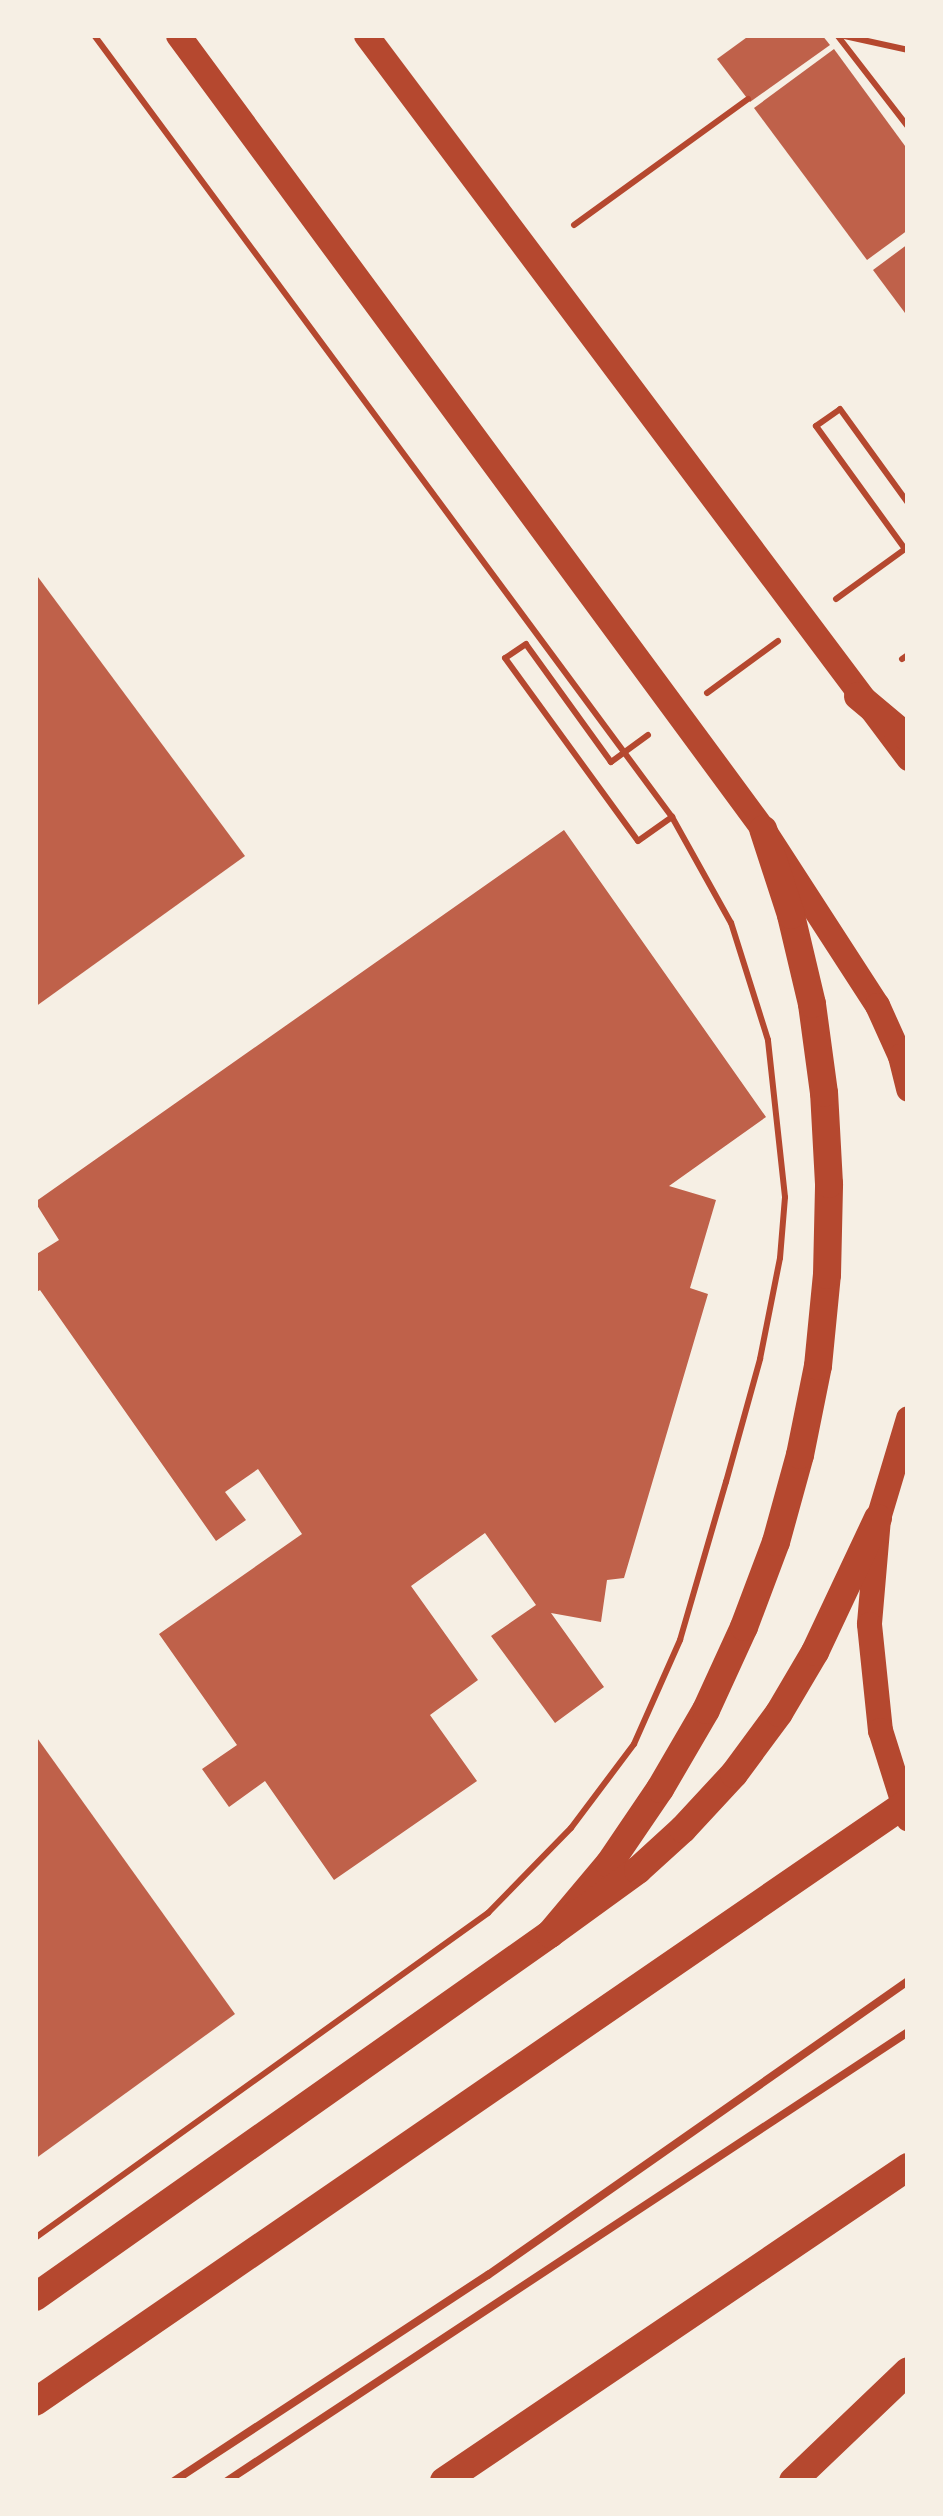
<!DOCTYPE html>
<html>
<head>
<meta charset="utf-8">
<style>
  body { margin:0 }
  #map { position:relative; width:943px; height:2516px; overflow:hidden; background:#f6efe4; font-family:"Alegreya Sans",sans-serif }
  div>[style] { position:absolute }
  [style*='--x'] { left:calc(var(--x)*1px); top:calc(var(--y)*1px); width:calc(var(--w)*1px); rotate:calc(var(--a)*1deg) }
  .building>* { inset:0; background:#bf614a }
  .path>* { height:6px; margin:-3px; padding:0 3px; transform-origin:3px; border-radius:3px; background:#b5482f }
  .service>* { height:8px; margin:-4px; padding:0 4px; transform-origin:4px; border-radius:4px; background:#b5482f }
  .primary>* { height:25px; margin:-12.5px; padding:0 12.5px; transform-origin:12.5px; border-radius:12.5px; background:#b5482f }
  .trunk>* { height:28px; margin:-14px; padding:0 14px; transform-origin:14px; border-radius:14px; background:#b5482f }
  span { translate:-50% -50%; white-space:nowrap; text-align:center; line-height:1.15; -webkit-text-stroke:9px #f6efe4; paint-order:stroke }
  .frame { position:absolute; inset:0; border:38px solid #f6efe4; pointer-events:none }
</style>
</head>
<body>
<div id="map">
  <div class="building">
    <i style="clip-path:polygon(750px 35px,822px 35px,830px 45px,750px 102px,717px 59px)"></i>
    <i style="clip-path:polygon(834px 49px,908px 150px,908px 230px,867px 260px,754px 108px)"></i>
    <i style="clip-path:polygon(908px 244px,908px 317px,873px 270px)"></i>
    <i style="clip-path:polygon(35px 573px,245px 856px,35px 1007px)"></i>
    <i style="clip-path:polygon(564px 830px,766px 1117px,669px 1186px,716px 1200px,690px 1288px,708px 1294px,624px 1578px,607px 1580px,601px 1622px,551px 1613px,604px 1687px,555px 1723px,491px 1636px,536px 1605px,485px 1533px,411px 1586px,478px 1680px,430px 1715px,477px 1781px,334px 1880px,265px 1781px,229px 1807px,202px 1769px,237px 1745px,159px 1634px,302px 1534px,258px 1469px,225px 1492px,246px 1520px,216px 1541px,40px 1290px,35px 1293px,35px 1255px,59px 1240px,35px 1202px)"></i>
    <i style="clip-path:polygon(35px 1735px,235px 2014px,35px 2159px)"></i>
  </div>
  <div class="path">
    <i style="--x:837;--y:35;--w:116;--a:52.3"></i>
    <i style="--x:840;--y:35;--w:70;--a:12.4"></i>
    <i style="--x:574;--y:225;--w:215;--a:-35.9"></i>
    <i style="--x:836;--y:599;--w:85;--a:-35.9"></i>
    <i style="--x:905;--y:549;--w:152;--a:-125.9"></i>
    <i style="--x:816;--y:426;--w:29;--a:-35"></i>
    <i style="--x:840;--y:409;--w:116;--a:54.1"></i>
    <i style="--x:902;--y:659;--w:7;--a:-34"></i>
    <i style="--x:707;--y:693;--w:88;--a:-36.2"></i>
    <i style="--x:648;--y:735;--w:46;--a:143.9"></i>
    <i style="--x:611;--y:762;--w:145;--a:-125.8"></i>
    <i style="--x:526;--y:644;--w:25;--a:146"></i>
    <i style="--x:505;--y:658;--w:226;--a:54"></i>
    <i style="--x:638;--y:841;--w:42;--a:-35.2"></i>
    <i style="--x:35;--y:2238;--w:558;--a:-35.66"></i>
    <i style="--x:488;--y:1913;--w:119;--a:-45.7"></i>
    <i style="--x:571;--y:1828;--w:105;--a:-53.1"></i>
    <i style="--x:634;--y:1744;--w:114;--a:-66.1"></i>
    <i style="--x:680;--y:1640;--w:165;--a:-73.8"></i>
    <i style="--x:726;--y:1482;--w:128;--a:-74.5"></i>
    <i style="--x:760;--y:1359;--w:103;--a:-78.8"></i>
    <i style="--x:780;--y:1258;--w:61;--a:-85.3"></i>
    <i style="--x:785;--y:1197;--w:158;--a:-96.2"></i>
    <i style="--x:768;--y:1040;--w:123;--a:-107.5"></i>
    <i style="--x:731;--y:923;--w:121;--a:-119.1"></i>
    <i style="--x:672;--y:817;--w:972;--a:-126.47"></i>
  </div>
  <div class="service">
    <i style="--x:174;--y:2481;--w:376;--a:-33.3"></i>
    <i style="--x:488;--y:2275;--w:513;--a:-34.99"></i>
    <i style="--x:227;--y:2481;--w:816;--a:-33.4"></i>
  </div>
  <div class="primary">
    <i style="--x:178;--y:35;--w:986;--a:53.62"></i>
    <i style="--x:763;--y:829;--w:210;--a:57.1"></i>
    <i style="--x:877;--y:1005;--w:56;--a:65.7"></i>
    <i style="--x:900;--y:1056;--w:34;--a:76"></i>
    <i style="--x:366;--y:35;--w:904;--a:53.14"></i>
    <i style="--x:908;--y:1418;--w:104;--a:106.7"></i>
    <i style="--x:878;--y:1518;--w:106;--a:94.9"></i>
    <i style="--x:869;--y:1624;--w:107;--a:84.1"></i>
    <i style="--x:880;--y:1730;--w:93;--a:72.5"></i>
  </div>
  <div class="trunk">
    <i style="--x:858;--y:696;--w:65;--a:40"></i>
    <i style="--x:550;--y:1934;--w:92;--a:-49.9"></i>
    <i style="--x:609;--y:1864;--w:91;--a:-55.8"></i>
    <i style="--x:660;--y:1789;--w:91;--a:-59.8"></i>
    <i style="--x:706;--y:1710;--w:91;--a:-65.4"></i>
    <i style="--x:744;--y:1627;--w:91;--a:-69.4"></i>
    <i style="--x:776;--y:1542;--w:90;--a:-74.6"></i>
    <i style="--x:800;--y:1455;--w:91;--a:-78.6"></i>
    <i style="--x:818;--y:1366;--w:91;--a:-84.4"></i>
    <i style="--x:827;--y:1275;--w:91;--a:-88.7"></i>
    <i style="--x:829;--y:1184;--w:91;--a:-93.1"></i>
    <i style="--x:824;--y:1093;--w:90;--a:-97.7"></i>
    <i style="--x:812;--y:1004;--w:91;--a:-103.3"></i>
    <i style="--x:791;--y:915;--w:90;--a:-108"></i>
    <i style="--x:35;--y:2297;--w:630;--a:-35.18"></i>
    <i style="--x:550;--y:1934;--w:109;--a:-36"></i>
    <i style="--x:638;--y:1870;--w:61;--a:-42.3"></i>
    <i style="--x:683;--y:1829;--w:75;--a:-47.2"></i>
    <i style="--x:734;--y:1774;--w:76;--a:-53.6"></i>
    <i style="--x:779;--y:1713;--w:71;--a:-59.5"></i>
    <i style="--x:815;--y:1652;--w:148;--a:-64.8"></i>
    <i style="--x:35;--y:2402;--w:1059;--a:-34.5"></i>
    <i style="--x:444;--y:2481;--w:560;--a:-34.09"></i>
    <i style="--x:793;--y:2481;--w:159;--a:-43.7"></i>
  </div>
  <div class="frame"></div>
</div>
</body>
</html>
